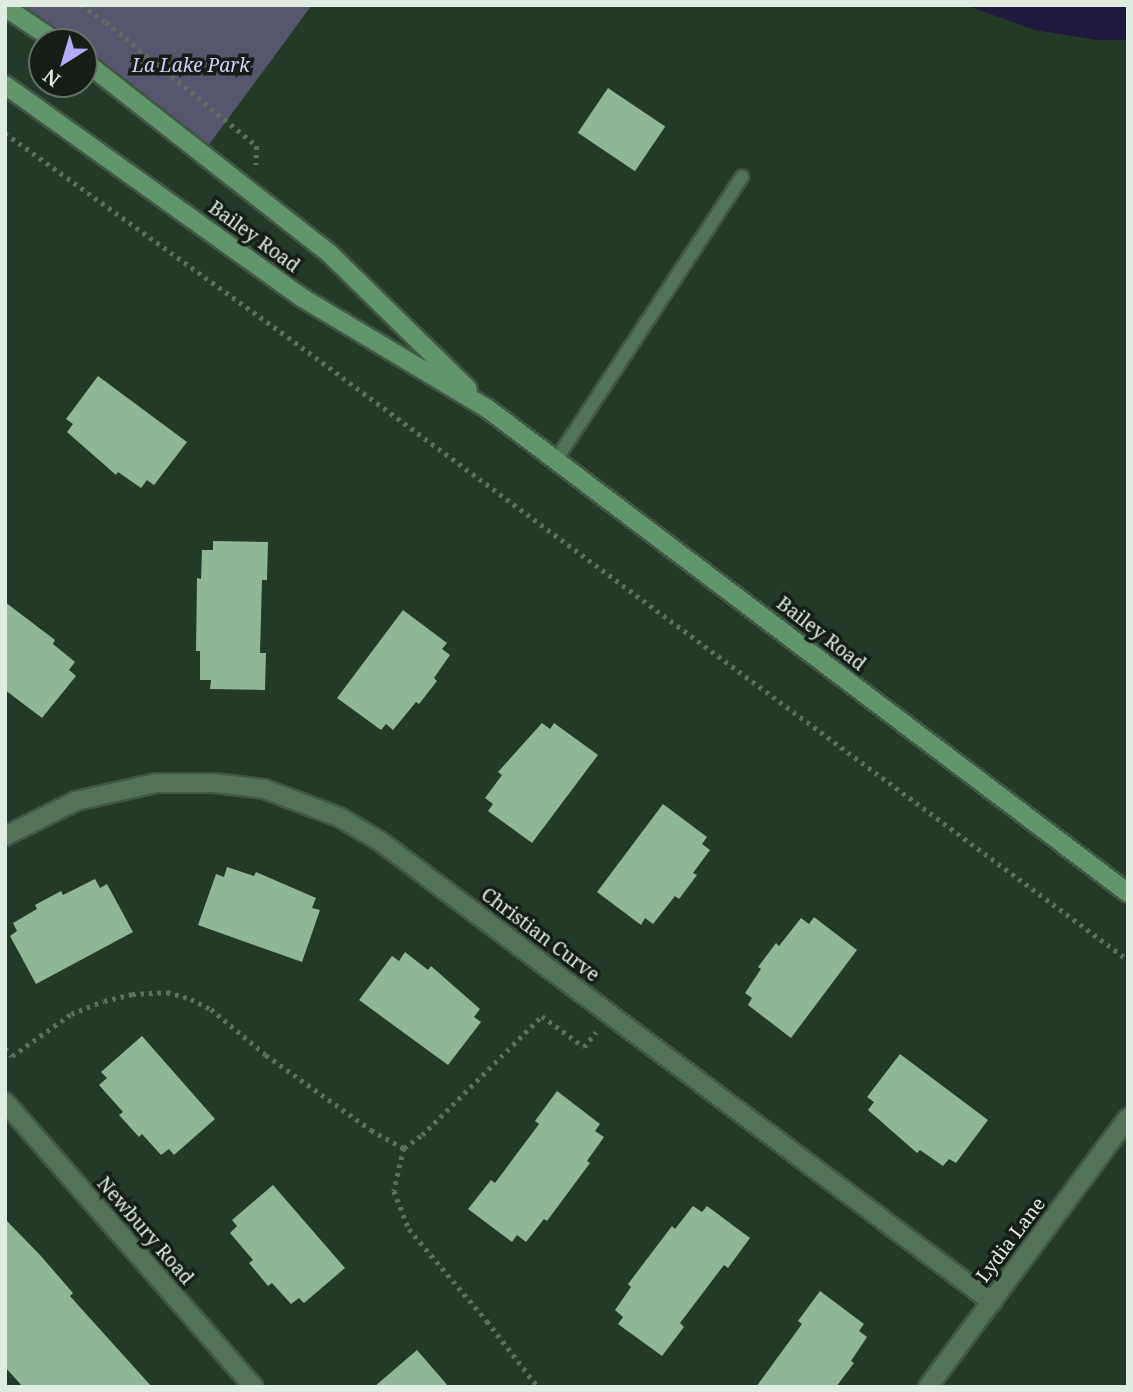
<!DOCTYPE html>
<html>
<head>
<meta charset="utf-8">
<style>
  body { margin:0 }
  #map { position:relative; width:1133px; height:1392px; overflow:hidden; background:#233a27; font-family:"Noto Serif",serif }
  div>[style] { position:absolute }
  [style*='--x'] { left:calc(var(--x)*1px); top:calc(var(--y)*1px); width:calc(var(--w)*1px); rotate:calc(var(--a)*1deg) }
  .green>* { inset:0; background:#57566f }
  .water>* { inset:0; background:#1f1a3d }
  .building>* { inset:0; background:#8fb795; transform-origin:0 0 }
  .path>* { height:4.5px; margin-top:-2.25px; transform-origin:0; background:repeating-linear-gradient(90deg,#5c705f 0 3.5px,transparent 0 8.5px) }
  .roads { filter:drop-shadow(2px 0 #415745) drop-shadow(-2px 0 #415745) drop-shadow(0 2px #415745) drop-shadow(0 -2px #415745) }
  .lane>* { height:12px; margin:-6px; padding:0 6px; transform-origin:6px; border-radius:6px; background:#527358 }
  .street>* { height:18px; margin:-9px; padding:0 9px; transform-origin:9px; border-radius:9px; background:#527358 }
  .secondary>* { height:18px; margin:-9px; padding:0 9px; transform-origin:9px; border-radius:9px; background:#61966b }
  span { translate:-50% -50%; white-space:nowrap; text-align:center; line-height:1.15; -webkit-text-stroke:7px #141e16; paint-order:stroke }
  .park-label { font-size:19px; color:#d3d1fb; font-style:italic }
  .street-label { font-size:19px; color:#dfede1 }
  .frame { position:absolute; inset:0; border:7px solid #dfede1; pointer-events:none }
  .north { position:absolute; left:28px; top:28px; width:70px; height:70px; box-sizing:border-box; background:#141e16; border:2px solid #657167; border-radius:50%; rotate:217deg; font-size:19px; font-weight:700; line-height:28px; text-align:center; color:#dfede1 }
  .north::after { content:''; display:block; margin:auto; width:24px; height:32px; background:#b3adf9; clip-path:polygon(50% 0,100% 100%,50% 72%,0 100%) }
</style>
</head>
<body>
<div id="map">
  <div class="green">
    <i style="clip-path:polygon(5px 5px,312px 5px,202px 154px,84px 61px,84px 42px,57px 42px)"></i>
  </div>
  <div class="water">
    <i style="clip-path:polygon(965px 5px,1128px 5px,1128px 40px,1097px 40px,1035px 30px)"></i>
  </div>
  <div class="building">
    <i style="left:608px;top:88px;width:69px;height:54px;rotate:34deg"></i>
    <i style="clip-path:polygon(98px 376px,187px 442px,154px 485px,147px 480px,141px 488px,118px 472px,116px 475px,67px 432px,73px 424px,66px 419px)"></i>
    <i style="clip-path:polygon(213px 541px,268px 542px,267px 580px,262px 580px,261px 617px,260px 653px,266px 653px,265px 690px,210px 689px,211px 680px,200px 680px,200px 651px,196px 651px,197px 578px,201px 579px,202px 550px,213px 550px)"></i>
    <i style="clip-path:polygon(5px 602px,55px 640px,53px 644px,75px 662px,69px 670px,76px 676px,42px 718px,5px 690px)"></i>
    <i style="clip-path:polygon(403px 610px,447px 643px,442px 649px,450px 655px,434px 678px,437px 681px,419px 704px,416px 702px,393px 730px,386px 724px,381px 730px,337px 698px)"></i>
    <i style="clip-path:polygon(542px 723px,550px 729px,554px 723px,598px 755px,532px 843px,488px 811px,493px 804px,485px 798px,502px 775px,498px 772px)"></i>
    <i style="clip-path:polygon(663px 804px,707px 837px,702px 844px,710px 850px,693px 873px,697px 875px,679px 899px,675px 896px,653px 924px,645px 918px,641px 925px,597px 892px)"></i>
    <i style="clip-path:polygon(227px 867px,254px 876px,256px 872px,316px 898px,312px 908px,320px 910px,302px 962px,198px 925px,216px 874px,224px 877px)"></i>
    <i style="clip-path:polygon(95px 879px,100px 888px,107px 884px,133px 932px,36px 984px,10px 936px,17px 931px,13px 923px,37px 909px,35px 905px,61px 891px,63px 895px)"></i>
    <i style="clip-path:polygon(814px 917px,857px 950px,791px 1038px,748px 1005px,752px 998px,745px 993px,761px 969px,758px 967px,776px 943px,779px 946px,801px 918px,809px 924px)"></i>
    <i style="clip-path:polygon(405px 952px,428px 970px,431px 966px,480px 1009px,474px 1017px,481px 1022px,448px 1065px,359px 1000px,392px 956px,399px 961px)"></i>
    <i style="clip-path:polygon(142px 1036px,215px 1119px,174px 1155px,169px 1149px,161px 1155px,142px 1134px,139px 1137px,119px 1115px,123px 1112px,99px 1085px,107px 1078px,101px 1072px)"></i>
    <i style="clip-path:polygon(900px 1054px,988px 1120px,956px 1163px,949px 1159px,943px 1166px,920px 1150px,917px 1153px,868px 1110px,874px 1102px,867px 1097px)"></i>
    <i style="clip-path:polygon(557px 1091px,600px 1124px,595px 1131px,604px 1137px,587px 1161px,590px 1163px,547px 1221px,544px 1219px,526px 1242px,517px 1235px,512px 1242px,468px 1209px,491px 1180px,495px 1183px,539px 1124px,535px 1121px)"></i>
    <i style="clip-path:polygon(273px 1185px,345px 1268px,304px 1303px,299px 1298px,291px 1304px,272px 1283px,268px 1286px,249px 1263px,253px 1260px,230px 1233px,237px 1226px,232px 1220px)"></i>
    <i style="clip-path:polygon(693px 1206px,702px 1212px,707px 1206px,750px 1238px,728px 1268px,724px 1265px,680px 1323px,684px 1327px,662px 1356px,618px 1324px,623px 1317px,615px 1310px,631px 1287px,628px 1284px,672px 1226px,675px 1229px)"></i>
    <i style="clip-path:polygon(5px 1219px,40px 1255px,73px 1293px,70px 1296px,78px 1305px,152px 1387px,23px 1387px,5px 1367px)"></i>
    <i style="clip-path:polygon(820px 1291px,864px 1324px,859px 1331px,867px 1337px,851px 1361px,854px 1363px,836px 1387px,756px 1387px,802px 1324px,798px 1321px)"></i>
    <i style="clip-path:polygon(417px 1350px,449px 1387px,374px 1387px)"></i>
  </div>
  <div class="path">
    <i style="--x:81;--y:5;--w:30;--a:34"></i>
    <i style="--x:106;--y:22;--w:195;--a:39.4"></i>
    <i style="--x:257;--y:146;--w:19;--a:93"></i>
    <i style="--x:5;--y:133;--w:349;--a:35.8"></i>
    <i style="--x:288;--y:337;--w:1046;--a:36.56"></i>
    <i style="--x:5;--y:1048;--w:11;--a:49"></i>
    <i style="--x:12;--y:1056;--w:72;--a:-35.4"></i>
    <i style="--x:71;--y:1014;--w:35;--a:-22"></i>
    <i style="--x:104;--y:1001;--w:29;--a:-14"></i>
    <i style="--x:132;--y:994;--w:35;--a:-3"></i>
    <i style="--x:167;--y:992;--w:25;--a:16"></i>
    <i style="--x:191;--y:999;--w:22;--a:27"></i>
    <i style="--x:211;--y:1009;--w:72;--a:39.9"></i>
    <i style="--x:266;--y:1055;--w:129;--a:35.5"></i>
    <i style="--x:371;--y:1130;--w:38;--a:29"></i>
    <i style="--x:404;--y:1148;--w:22;--a:-36"></i>
    <i style="--x:422;--y:1135;--w:169;--a:-44.8"></i>
    <i style="--x:542;--y:1016;--w:52;--a:36.4"></i>
    <i style="--x:584;--y:1047;--w:19;--a:-51"></i>
    <i style="--x:404;--y:1148;--w:44;--a:103.1"></i>
    <i style="--x:394;--y:1191;--w:41;--a:68.5"></i>
    <i style="--x:409;--y:1229;--w:121;--a:49.7"></i>
    <i style="--x:487;--y:1321;--w:83;--a:52.3"></i>
  </div>
  <div class="roads">
    <div class="lane">
      <i style="--x:556;--y:460;--w:339;--a:-56.7"></i>
    </div>
    <div class="street">
      <i style="--x:5;--y:836;--w:79;--a:-26.2"></i>
      <i style="--x:76;--y:801;--w:82;--a:-12.7"></i>
      <i style="--x:156;--y:783;--w:58;--a:0"></i>
      <i style="--x:214;--y:783;--w:50;--a:6.8"></i>
      <i style="--x:264;--y:789;--w:80;--a:20.5"></i>
      <i style="--x:339;--y:817;--w:49;--a:30.8"></i>
      <i style="--x:381;--y:842;--w:765;--a:36.97"></i>
      <i style="--x:5;--y:1102;--w:378;--a:48.9"></i>
      <i style="--x:928;--y:1387;--w:335;--a:-53.4"></i>
    </div>
    <div class="secondary">
      <i style="--x:5;--y:7;--w:63;--a:33.9"></i>
      <i style="--x:84;--y:61;--w:313;--a:38.1"></i>
      <i style="--x:330;--y:254;--w:193;--a:44.4"></i>
      <i style="--x:5;--y:85;--w:364;--a:35.6"></i>
      <i style="--x:301;--y:297;--w:218;--a:30.9"></i>
      <i style="--x:488;--y:409;--w:802;--a:37.1"></i>
    </div>
  </div>
  <div class="park-label">
    <span style="left:191px;top:66px">La Lake Park</span>
  </div>
  <div class="street-label">
    <span style="left:254px;top:237px;rotate:36deg">Bailey Road</span>
    <span style="left:821px;top:634px;rotate:38deg">Bailey Road</span>
    <span style="left:540px;top:935px;rotate:37deg">Christian Curve</span>
    <span style="left:145px;top:1231px;rotate:49deg">Newbury Road</span>
    <span style="left:1011px;top:1240px;rotate:-53deg">Lydia Lane</span>
  </div>
  <div class="frame"></div>
  <div class="north">N</div>
</div>
</body>
</html>
